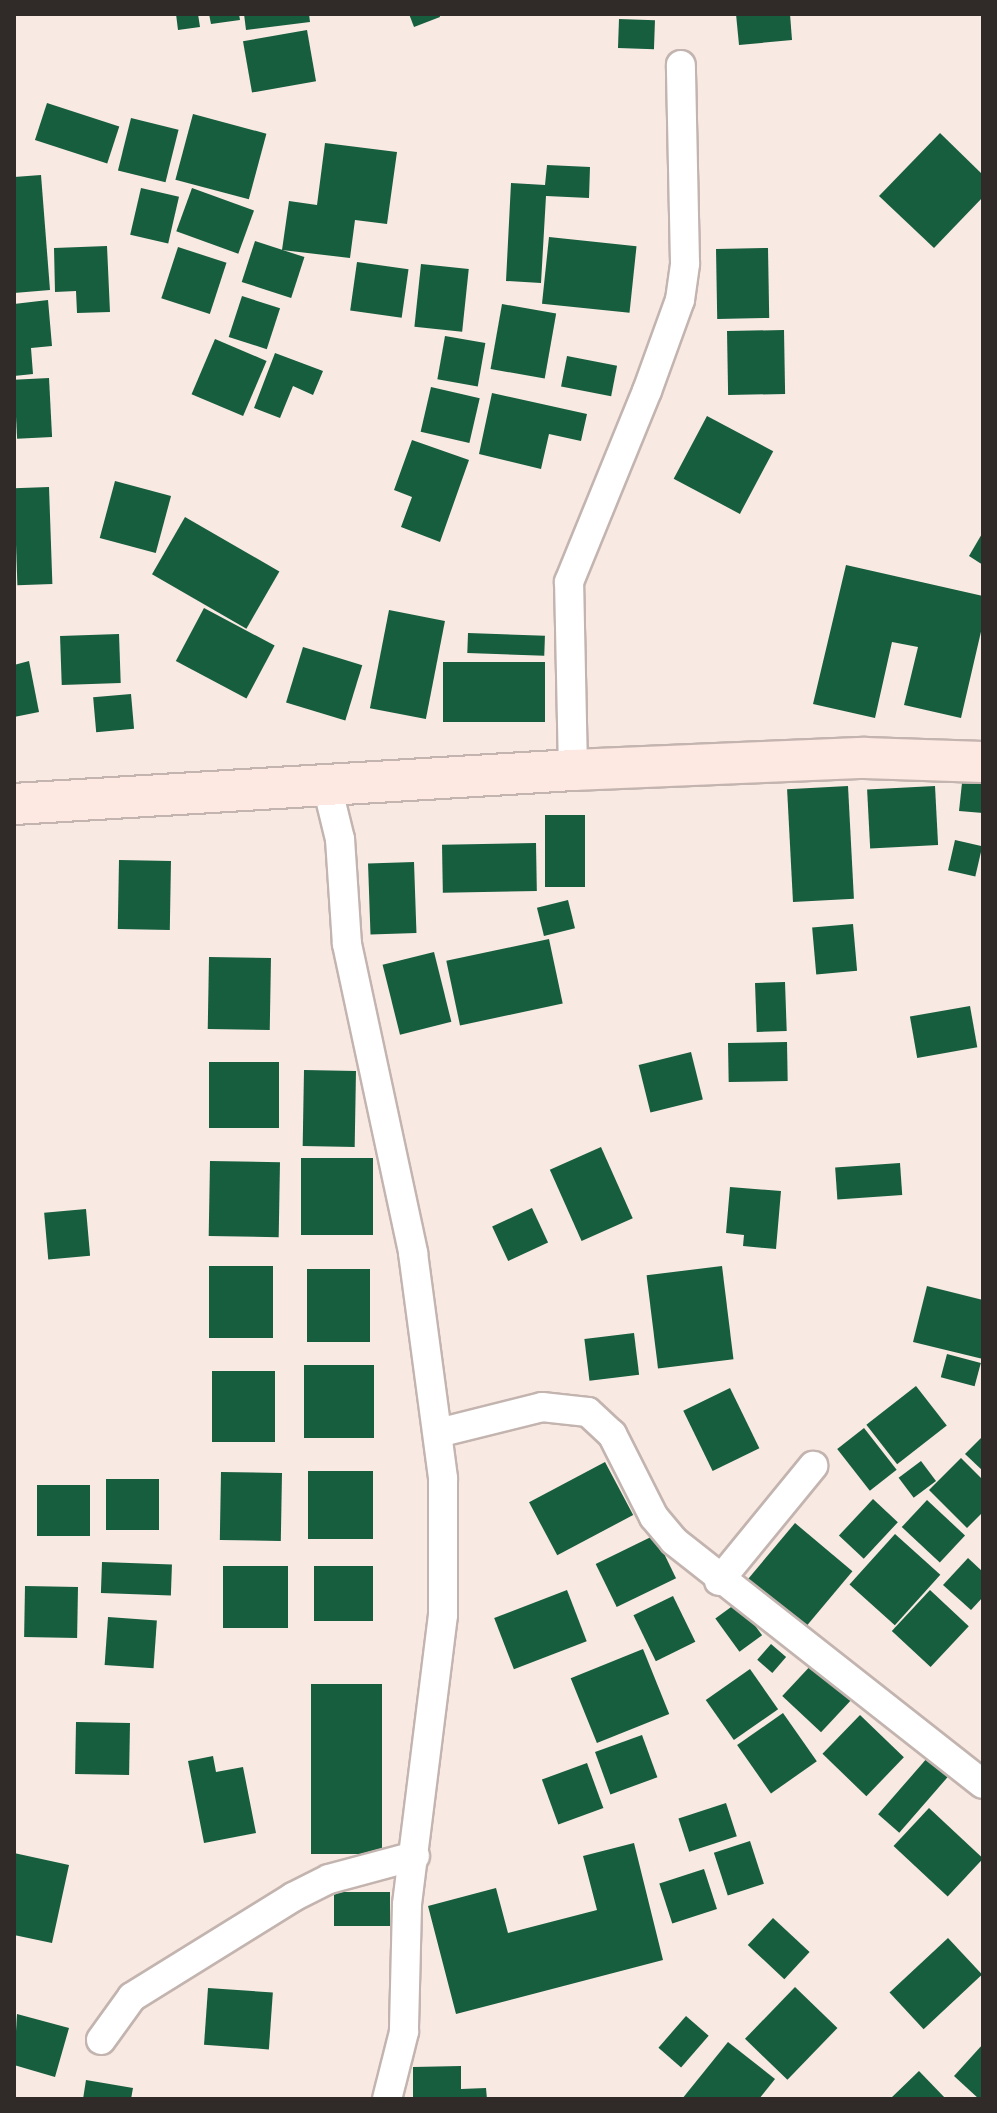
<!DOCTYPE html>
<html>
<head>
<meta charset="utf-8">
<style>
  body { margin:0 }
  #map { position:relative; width:997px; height:2113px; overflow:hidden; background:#f9e9e3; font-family:"Titillium Web",sans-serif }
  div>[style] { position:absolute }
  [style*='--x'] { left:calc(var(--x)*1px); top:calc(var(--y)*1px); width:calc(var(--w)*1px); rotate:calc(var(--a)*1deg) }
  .building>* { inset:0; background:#175e3f; transform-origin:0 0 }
  .roads { filter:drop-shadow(2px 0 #c3b4af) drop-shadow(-2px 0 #c3b4af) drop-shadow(0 2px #c3b4af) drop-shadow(0 -2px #c3b4af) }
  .minor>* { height:28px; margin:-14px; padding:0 14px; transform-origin:14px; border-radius:14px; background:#fff }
  .secondary>* { height:40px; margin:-20px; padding:0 20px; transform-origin:20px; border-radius:20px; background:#fee8e2 }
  span { translate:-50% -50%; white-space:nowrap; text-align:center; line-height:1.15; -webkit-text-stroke:8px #fff; paint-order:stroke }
  .frame { position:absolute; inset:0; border:16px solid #302a28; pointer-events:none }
</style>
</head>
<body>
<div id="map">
  <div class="building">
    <i style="clip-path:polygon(176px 14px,198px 14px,200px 27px,178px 30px)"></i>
    <i style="clip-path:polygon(209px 14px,239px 14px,240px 20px,211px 24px)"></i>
    <i style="clip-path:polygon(244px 14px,309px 14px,310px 22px,246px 30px)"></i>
    <i style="clip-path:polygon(409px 14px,439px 14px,440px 17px,414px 27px)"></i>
    <i style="clip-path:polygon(736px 14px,790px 14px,792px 40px,739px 45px)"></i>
    <i style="left:619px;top:19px;width:36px;height:29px;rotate:2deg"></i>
    <i style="left:307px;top:30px;width:52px;height:65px;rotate:80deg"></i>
    <i style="left:47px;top:103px;width:76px;height:39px;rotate:18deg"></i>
    <i style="left:193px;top:114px;width:76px;height:68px;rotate:15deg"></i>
    <i style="left:131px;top:118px;width:49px;height:54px;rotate:14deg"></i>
    <i style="clip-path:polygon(940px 133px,983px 175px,983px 197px,934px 248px,879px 196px)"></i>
    <i style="clip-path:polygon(325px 143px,397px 152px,387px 224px,355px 220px,350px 258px,282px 250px,289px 201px,317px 205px)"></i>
    <i style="clip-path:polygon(547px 165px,590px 167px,589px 198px,546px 196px,541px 283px,506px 281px,511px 183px,545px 185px)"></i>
    <i style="clip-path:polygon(41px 175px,50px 290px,14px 293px,14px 177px)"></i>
    <i style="left:141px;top:188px;width:39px;height:48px;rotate:13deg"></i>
    <i style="left:192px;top:188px;width:66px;height:46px;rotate:20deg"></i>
    <i style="left:549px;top:237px;width:88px;height:67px;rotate:6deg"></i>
    <i style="left:255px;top:241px;width:52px;height:43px;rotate:18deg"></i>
    <i style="clip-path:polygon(107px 246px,110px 312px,77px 313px,76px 291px,55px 292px,54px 248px)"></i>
    <i style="left:178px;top:247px;width:51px;height:54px;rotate:18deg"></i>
    <i style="left:768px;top:248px;width:70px;height:52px;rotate:89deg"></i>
    <i style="left:357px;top:262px;width:52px;height:49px;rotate:8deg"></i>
    <i style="left:421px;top:264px;width:48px;height:63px;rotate:6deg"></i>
    <i style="left:242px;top:296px;width:40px;height:43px;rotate:18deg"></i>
    <i style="clip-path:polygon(48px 300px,52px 346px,31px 348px,33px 374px,14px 376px,14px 304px)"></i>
    <i style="left:502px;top:304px;width:55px;height:66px;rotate:10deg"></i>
    <i style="left:784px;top:330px;width:64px;height:57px;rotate:89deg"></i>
    <i style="left:445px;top:336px;width:41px;height:44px;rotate:10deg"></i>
    <i style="left:215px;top:339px;width:56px;height:60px;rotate:23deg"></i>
    <i style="clip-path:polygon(275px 353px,323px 371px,313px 395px,293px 386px,280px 418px,254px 408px)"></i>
    <i style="left:567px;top:356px;width:51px;height:31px;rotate:11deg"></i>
    <i style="left:49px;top:378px;width:59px;height:35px;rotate:87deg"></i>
    <i style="left:431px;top:387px;width:50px;height:46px;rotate:13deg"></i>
    <i style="clip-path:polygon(492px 393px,587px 414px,581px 441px,549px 434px,541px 469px,479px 454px)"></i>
    <i style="left:707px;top:416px;width:75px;height:71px;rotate:28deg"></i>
    <i style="clip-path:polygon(412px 440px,469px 460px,440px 542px,401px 527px,412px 497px,394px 490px)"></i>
    <i style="left:115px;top:481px;width:58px;height:59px;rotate:15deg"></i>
    <i style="left:49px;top:487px;width:97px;height:35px;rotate:88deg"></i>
    <i style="left:185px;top:517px;width:109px;height:66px;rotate:30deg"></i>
    <i style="clip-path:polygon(983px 532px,983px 565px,969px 556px)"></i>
    <i style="clip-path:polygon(846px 565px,983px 596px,983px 623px,961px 718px,904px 705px,918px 647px,892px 642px,875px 718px,813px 704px)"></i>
    <i style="left:204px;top:608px;width:80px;height:60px;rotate:28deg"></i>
    <i style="left:389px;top:610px;width:57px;height:100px;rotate:11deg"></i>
    <i style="left:468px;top:633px;width:77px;height:20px;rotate:2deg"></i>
    <i style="left:119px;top:634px;width:49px;height:59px;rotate:88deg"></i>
    <i style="left:303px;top:647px;width:62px;height:58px;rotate:17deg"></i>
    <i style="clip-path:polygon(29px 661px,39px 712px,14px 717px,14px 665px)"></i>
    <i style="left:443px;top:662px;width:102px;height:60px"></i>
    <i style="left:131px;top:694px;width:35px;height:38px;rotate:85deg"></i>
    <i style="clip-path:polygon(962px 783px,983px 784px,983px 813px,959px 811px)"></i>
    <i style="left:848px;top:786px;width:113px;height:61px;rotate:87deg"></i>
    <i style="left:935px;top:786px;width:59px;height:68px;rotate:87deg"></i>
    <i style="left:545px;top:815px;width:40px;height:72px"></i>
    <i style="left:955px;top:840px;width:28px;height:31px;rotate:13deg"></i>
    <i style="left:536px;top:843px;width:48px;height:94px;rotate:89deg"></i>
    <i style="left:119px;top:860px;width:52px;height:69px;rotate:1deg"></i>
    <i style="left:414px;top:862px;width:71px;height:46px;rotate:88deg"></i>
    <i style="left:568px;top:900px;width:29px;height:32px;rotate:76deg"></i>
    <i style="left:853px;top:924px;width:47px;height:41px;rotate:85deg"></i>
    <i style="left:549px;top:939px;width:66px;height:105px;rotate:78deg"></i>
    <i style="left:434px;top:952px;width:72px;height:53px;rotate:76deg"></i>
    <i style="left:209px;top:957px;width:62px;height:72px;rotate:1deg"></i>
    <i style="left:785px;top:982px;width:49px;height:30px;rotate:88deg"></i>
    <i style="left:970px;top:1006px;width:42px;height:61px;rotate:80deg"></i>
    <i style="left:787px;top:1042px;width:39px;height:59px;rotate:89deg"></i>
    <i style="left:691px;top:1052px;width:49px;height:54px;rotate:76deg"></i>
    <i style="left:209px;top:1062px;width:70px;height:66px"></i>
    <i style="left:304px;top:1070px;width:52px;height:76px;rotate:1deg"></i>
    <i style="left:601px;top:1147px;width:78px;height:56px;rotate:66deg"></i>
    <i style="left:301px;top:1158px;width:72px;height:77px"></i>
    <i style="left:210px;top:1161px;width:70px;height:75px;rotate:1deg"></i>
    <i style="left:900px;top:1163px;width:32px;height:65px;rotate:86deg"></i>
    <i style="clip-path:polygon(730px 1187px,781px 1191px,776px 1249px,743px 1246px,744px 1235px,726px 1233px)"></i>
    <i style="left:532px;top:1208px;width:38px;height:44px;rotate:65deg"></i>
    <i style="left:86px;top:1209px;width:47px;height:42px;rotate:85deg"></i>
    <i style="left:209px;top:1266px;width:64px;height:72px"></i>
    <i style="left:722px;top:1266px;width:94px;height:76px;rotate:83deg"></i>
    <i style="left:307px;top:1269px;width:63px;height:73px"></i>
    <i style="clip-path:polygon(927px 1286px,983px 1300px,983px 1359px,913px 1342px)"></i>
    <i style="left:634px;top:1333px;width:42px;height:50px;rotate:83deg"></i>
    <i style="left:947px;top:1354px;width:35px;height:24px;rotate:15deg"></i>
    <i style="left:304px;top:1365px;width:70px;height:73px"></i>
    <i style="left:212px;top:1371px;width:63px;height:71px"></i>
    <i style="left:916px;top:1386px;width:50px;height:63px;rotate:52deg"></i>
    <i style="left:730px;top:1388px;width:67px;height:52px;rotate:64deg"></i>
    <i style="left:864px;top:1428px;width:53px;height:34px;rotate:52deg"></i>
    <i style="clip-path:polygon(983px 1436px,983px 1471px,965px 1454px)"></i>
    <i style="clip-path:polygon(961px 1458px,983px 1480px,983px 1512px,967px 1528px,929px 1490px)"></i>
    <i style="left:921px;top:1461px;width:25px;height:28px;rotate:53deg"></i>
    <i style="left:605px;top:1462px;width:60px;height:86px;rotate:62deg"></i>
    <i style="left:308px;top:1471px;width:65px;height:68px"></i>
    <i style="left:221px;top:1472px;width:61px;height:68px;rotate:1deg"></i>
    <i style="left:106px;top:1479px;width:53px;height:51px"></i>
    <i style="left:37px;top:1485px;width:53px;height:51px"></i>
    <i style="left:873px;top:1499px;width:34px;height:50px;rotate:43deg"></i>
    <i style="left:927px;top:1500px;width:52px;height:37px;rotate:43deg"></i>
    <i style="left:795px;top:1523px;width:75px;height:74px;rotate:40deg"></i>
    <i style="left:895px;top:1534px;width:61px;height:68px;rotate:42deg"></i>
    <i style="left:655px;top:1535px;width:48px;height:66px;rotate:64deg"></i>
    <i style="clip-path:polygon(968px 1558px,983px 1572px,983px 1597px,971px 1610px,943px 1585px)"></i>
    <i style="left:102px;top:1562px;width:70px;height:31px;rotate:2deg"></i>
    <i style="left:223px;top:1566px;width:65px;height:62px"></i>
    <i style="left:314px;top:1566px;width:59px;height:55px"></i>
    <i style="left:25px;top:1586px;width:53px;height:51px;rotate:1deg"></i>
    <i style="left:567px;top:1590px;width:55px;height:78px;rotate:69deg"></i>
    <i style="left:930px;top:1590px;width:53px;height:56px;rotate:43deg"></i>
    <i style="left:673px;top:1596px;width:51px;height:44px;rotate:64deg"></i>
    <i style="left:738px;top:1602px;width:41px;height:28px;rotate:54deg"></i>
    <i style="left:108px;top:1617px;width:49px;height:48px;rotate:4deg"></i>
    <i style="left:771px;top:1644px;width:20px;height:21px;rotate:41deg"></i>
    <i style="left:643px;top:1649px;width:70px;height:78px;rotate:68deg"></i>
    <i style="left:815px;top:1661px;width:53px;height:48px;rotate:43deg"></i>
    <i style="left:750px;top:1669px;width:49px;height:54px;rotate:55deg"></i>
    <i style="left:382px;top:1684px;width:170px;height:71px;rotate:90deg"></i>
    <i style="left:783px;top:1713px;width:59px;height:56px;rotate:55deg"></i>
    <i style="left:860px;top:1715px;width:61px;height:54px;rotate:44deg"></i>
    <i style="left:76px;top:1722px;width:54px;height:52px;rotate:1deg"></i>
    <i style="left:642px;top:1735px;width:45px;height:50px;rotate:70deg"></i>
    <i style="clip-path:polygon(213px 1756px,216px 1772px,243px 1767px,256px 1833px,204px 1843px,188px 1761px)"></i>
    <i style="left:928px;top:1757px;width:28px;height:76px;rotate:41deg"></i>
    <i style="left:587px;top:1763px;width:48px;height:48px;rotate:70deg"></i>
    <i style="left:726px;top:1803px;width:35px;height:50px;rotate:72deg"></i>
    <i style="left:929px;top:1808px;width:74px;height:52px;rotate:43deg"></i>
    <i style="left:750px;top:1841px;width:45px;height:38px;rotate:72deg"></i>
    <i style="clip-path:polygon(634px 1843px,663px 1960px,456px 2014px,428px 1906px,496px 1888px,508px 1933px,597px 1910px,583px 1856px)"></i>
    <i style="clip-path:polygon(14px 1853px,69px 1865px,52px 1943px,14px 1935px)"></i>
    <i style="left:704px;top:1869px;width:42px;height:47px;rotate:72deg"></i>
    <i style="left:334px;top:1892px;width:56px;height:34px"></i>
    <i style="left:773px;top:1918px;width:50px;height:37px;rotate:43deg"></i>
    <i style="left:948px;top:1938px;width:50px;height:80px;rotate:47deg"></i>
    <i style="left:795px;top:1987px;width:59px;height:72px;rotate:44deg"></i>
    <i style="left:208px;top:1988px;width:65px;height:57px;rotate:4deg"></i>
    <i style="clip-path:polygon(17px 2014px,69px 2028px,55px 2077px,14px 2065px)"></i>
    <i style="left:686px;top:2016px;width:30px;height:42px;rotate:41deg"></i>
    <i style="clip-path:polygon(728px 2042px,775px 2079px,759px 2099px,682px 2099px)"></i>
    <i style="clip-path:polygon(983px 2044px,983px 2099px,979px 2099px,954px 2076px)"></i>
    <i style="clip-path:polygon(461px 2066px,461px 2089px,486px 2088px,487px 2099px,413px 2099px,413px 2067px)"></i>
    <i style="clip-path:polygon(919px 2071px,946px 2099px,890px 2099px)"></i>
    <i style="clip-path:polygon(86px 2080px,133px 2088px,131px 2099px,83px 2099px)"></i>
  </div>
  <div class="roads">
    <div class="minor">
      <i style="--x:573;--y:770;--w:188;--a:-91.2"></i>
      <i style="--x:569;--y:582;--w:206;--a:-67.8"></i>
      <i style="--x:647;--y:391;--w:97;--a:-70.1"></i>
      <i style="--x:680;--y:300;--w:37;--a:-82"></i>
      <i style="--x:685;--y:263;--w:198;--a:-91.2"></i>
      <i style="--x:326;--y:782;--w:59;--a:76.2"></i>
      <i style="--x:340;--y:839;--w:105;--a:86.2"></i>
      <i style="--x:347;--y:944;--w:316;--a:77.9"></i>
      <i style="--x:413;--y:1253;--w:228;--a:82.4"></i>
      <i style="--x:443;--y:1479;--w:136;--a:90"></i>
      <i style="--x:443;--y:1615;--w:292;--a:97.1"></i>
      <i style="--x:407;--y:1905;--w:127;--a:91.4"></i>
      <i style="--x:404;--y:2032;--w:69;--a:104.2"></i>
      <i style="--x:438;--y:1433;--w:107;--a:-14"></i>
      <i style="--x:542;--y:1407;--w:46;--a:6.2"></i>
      <i style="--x:588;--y:1412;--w:33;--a:43"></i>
      <i style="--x:612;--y:1434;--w:93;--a:63.2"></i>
      <i style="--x:654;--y:1517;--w:31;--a:50"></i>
      <i style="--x:674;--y:1541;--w:393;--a:38.2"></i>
      <i style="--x:719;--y:1581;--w:149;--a:-50.7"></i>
      <i style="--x:101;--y:2040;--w:53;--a:-54.2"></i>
      <i style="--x:132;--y:1997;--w:190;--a:-31.8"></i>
      <i style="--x:293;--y:1897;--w:40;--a:-26.6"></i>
      <i style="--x:329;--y:1879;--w:89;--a:-15"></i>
    </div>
    <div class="secondary">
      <i style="--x:14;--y:804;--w:560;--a:-3.48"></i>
      <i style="--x:573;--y:770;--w:292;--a:-2.4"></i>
      <i style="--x:865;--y:758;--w:118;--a:1.9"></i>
    </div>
  </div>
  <div class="frame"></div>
</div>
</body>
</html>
